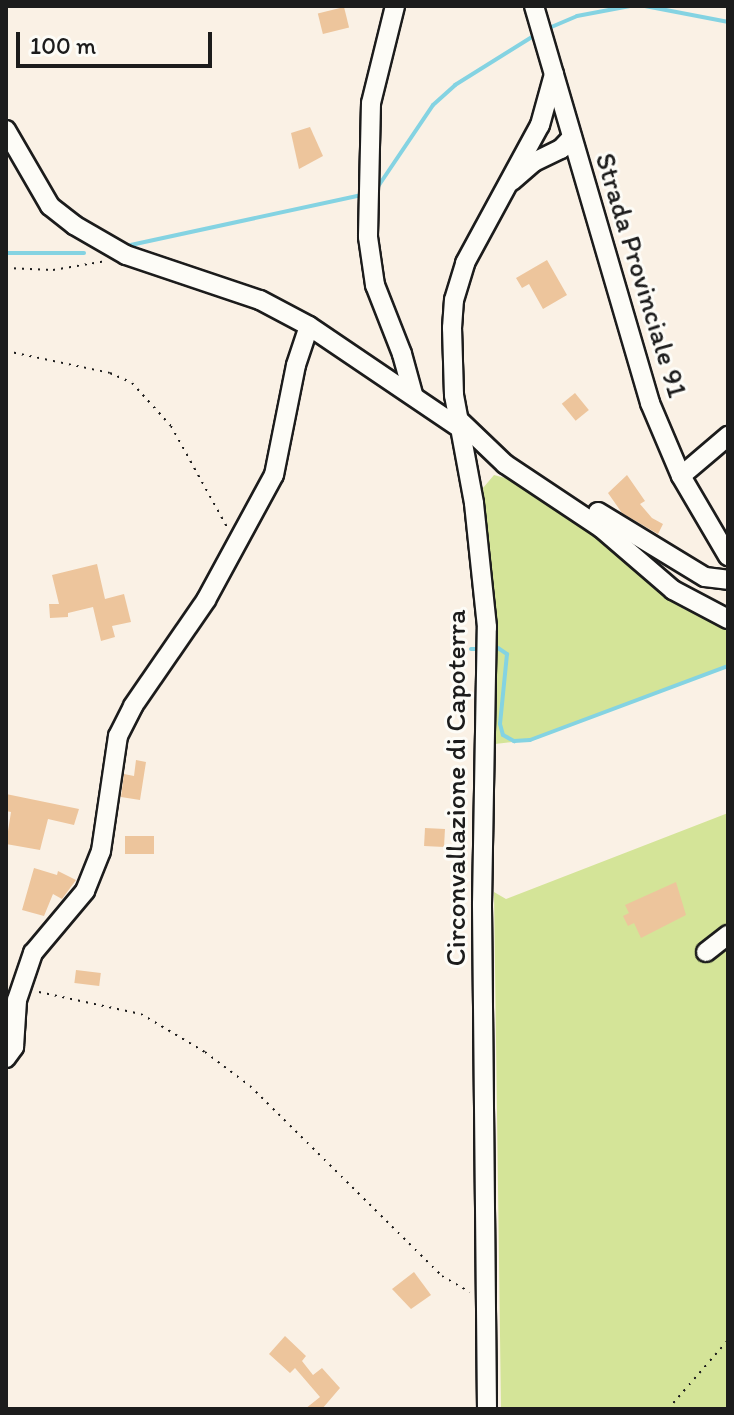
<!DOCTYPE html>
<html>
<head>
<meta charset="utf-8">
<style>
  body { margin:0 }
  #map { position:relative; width:734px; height:1415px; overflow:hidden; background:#faf1e5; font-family:Itim,sans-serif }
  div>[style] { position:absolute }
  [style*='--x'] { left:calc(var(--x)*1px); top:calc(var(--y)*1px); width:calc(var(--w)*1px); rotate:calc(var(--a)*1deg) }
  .green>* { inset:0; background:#d4e498 }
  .stream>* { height:4px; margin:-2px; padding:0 2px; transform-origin:2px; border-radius:2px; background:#84d3e2 }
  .building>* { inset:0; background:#edc59c; transform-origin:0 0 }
  .path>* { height:2px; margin-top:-1px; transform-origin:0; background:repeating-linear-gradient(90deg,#1c1c1c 0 2px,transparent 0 8px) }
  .roads { filter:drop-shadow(2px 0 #1c1c1c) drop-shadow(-2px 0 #1c1c1c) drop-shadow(0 2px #1c1c1c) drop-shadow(0 -2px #1c1c1c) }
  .minor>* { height:18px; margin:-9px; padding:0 9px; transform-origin:9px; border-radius:9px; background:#fdfcf7 }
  span { translate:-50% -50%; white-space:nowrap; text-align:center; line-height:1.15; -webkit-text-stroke:6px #fdfcf7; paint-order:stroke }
  .street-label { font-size:28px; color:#1c1c1c }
  .frame { position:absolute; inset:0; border:8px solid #1c1c1c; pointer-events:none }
  .scale { position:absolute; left:16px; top:32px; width:196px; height:36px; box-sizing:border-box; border:4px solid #1c1c1c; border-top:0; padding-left:10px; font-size:24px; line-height:28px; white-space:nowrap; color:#1c1c1c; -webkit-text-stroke:6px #fdfcf7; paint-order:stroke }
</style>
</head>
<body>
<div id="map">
  <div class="green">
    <i style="clip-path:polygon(494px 475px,509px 479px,586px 528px,684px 609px,728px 628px,728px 667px,530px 740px,495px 744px,496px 633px,483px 488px)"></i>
    <i style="clip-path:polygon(728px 813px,728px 1409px,501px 1409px,494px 892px,506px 899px)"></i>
  </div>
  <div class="stream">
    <i style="--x:645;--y:6;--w:85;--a:10.9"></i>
    <i style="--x:549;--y:28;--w:30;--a:-23"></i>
    <i style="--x:577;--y:16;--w:54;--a:-10.7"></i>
    <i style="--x:377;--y:188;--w:100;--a:-56"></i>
    <i style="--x:433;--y:105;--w:30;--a:-42"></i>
    <i style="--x:455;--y:85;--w:94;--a:-32"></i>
    <i style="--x:126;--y:246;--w:240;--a:-12.2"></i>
    <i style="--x:6;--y:253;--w:78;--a:0"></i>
    <i style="--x:498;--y:648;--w:11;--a:34"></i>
    <i style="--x:507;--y:654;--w:70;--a:95.7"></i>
    <i style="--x:500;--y:724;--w:11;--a:75"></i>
    <i style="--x:503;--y:735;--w:13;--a:29"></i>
    <i style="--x:514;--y:741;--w:16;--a:-4"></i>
    <i style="--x:530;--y:740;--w:211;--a:-20.5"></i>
    <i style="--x:471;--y:649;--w:6;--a:0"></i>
  </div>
  <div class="building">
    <i style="left:344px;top:7px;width:21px;height:27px;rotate:76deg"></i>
    <i style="clip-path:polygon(310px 127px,323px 156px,299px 169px,291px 133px)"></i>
    <i style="clip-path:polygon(547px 260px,567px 295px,543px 309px,529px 284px,522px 288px,516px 278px)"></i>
    <i style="left:575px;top:393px;width:22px;height:17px;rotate:51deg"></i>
    <i style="clip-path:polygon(627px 475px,645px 501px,640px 504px,652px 518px,663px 524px,658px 534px,622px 513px,608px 493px)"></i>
    <i style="clip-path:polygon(97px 564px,105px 599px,124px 594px,131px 622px,112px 626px,115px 637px,101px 641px,93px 607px,68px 613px,68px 617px,50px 618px,49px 604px,59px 604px,52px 575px)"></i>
    <i style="clip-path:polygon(136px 760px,146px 762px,140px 800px,121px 797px,124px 774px,134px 776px)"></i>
    <i style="clip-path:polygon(6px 794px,79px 809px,74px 825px,48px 819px,40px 850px,6px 844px,11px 812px,6px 811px)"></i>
    <i style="left:425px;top:828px;width:20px;height:18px;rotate:3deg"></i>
    <i style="left:154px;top:836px;width:18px;height:29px;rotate:90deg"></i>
    <i style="clip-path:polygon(34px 868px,57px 875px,58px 871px,76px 880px,62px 899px,53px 894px,44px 916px,22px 910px)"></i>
    <i style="clip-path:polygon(676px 882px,686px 915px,641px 938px,634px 923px,628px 926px,623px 916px,629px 913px,625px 905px)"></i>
    <i style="left:76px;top:970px;width:25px;height:13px;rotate:7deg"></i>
    <i style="clip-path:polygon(414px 1272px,431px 1295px,411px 1309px,392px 1289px)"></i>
    <i style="clip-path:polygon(285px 1336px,306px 1356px,302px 1361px,313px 1375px,322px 1368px,340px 1388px,322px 1409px,305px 1409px,320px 1397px,295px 1368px,290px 1373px,269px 1354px)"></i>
  </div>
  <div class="path">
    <i style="--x:6;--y:268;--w:47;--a:2.4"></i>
    <i style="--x:53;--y:270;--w:54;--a:-9.6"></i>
    <i style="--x:6;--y:351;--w:106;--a:11.9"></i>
    <i style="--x:110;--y:373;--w:24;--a:24"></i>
    <i style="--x:132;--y:383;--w:58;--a:47.8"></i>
    <i style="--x:171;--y:426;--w:115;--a:61"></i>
    <i style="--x:39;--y:992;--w:104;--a:12.2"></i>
    <i style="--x:141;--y:1014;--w:74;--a:30.7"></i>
    <i style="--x:205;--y:1052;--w:56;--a:37.1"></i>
    <i style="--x:250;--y:1086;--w:270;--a:44.7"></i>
    <i style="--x:442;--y:1276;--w:32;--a:30"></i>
    <i style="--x:668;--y:1409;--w:91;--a:-49"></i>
  </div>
  <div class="roads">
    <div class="minor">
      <i style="--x:395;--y:6;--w:100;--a:103.9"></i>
      <i style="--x:371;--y:103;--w:134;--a:91.3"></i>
      <i style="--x:368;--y:237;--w:49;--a:81.7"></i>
      <i style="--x:375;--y:285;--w:74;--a:68.6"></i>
      <i style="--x:402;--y:354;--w:41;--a:74.6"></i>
      <i style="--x:534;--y:6;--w:414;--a:73.7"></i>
      <i style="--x:650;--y:403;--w:79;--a:67"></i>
      <i style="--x:681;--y:476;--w:93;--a:59.6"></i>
      <i style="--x:6;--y:130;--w:88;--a:59.9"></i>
      <i style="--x:50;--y:206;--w:31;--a:38"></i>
      <i style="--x:74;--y:225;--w:60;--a:30"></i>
      <i style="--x:126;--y:255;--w:141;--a:18.6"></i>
      <i style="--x:260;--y:300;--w:55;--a:28"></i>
      <i style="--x:309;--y:326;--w:184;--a:34.1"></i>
      <i style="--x:512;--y:181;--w:29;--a:-41"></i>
      <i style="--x:534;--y:162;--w:30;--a:-26"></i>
      <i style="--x:561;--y:149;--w:16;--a:-47"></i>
      <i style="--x:459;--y:420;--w:64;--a:43.7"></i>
      <i style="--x:505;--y:464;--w:115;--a:33.7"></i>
      <i style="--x:601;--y:528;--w:95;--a:40.7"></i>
      <i style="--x:673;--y:590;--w:62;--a:27.8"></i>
      <i style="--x:681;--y:476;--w:62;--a:-40.4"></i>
      <i style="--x:598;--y:512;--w:125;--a:31.3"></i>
      <i style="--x:705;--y:577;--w:23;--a:7"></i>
      <i style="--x:706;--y:952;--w:28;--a:-38"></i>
      <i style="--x:6;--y:1058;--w:14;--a:-54"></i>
      <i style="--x:14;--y:1047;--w:47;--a:-86.3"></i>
      <i style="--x:17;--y:1000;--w:50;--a:-71.2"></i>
      <i style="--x:33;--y:953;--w:81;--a:-50"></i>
      <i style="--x:85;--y:891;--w:43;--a:-68.2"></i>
      <i style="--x:101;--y:851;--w:116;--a:-81.6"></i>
      <i style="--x:118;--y:736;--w:34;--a:-63"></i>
      <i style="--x:133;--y:706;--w:129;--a:-55.4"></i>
      <i style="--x:206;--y:600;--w:142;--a:-61.5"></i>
      <i style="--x:274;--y:475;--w:112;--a:-78.7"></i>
      <i style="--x:296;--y:365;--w:41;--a:-71.6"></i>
      <i style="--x:487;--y:1409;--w:505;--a:-90.57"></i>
      <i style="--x:482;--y:904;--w:277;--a:-89"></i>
      <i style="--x:487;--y:627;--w:125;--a:-96"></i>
      <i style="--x:474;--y:503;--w:110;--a:-100.5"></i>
      <i style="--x:454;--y:395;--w:67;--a:-91.7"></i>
      <i style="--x:452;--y:328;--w:28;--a:-86"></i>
      <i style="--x:454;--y:300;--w:39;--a:-73"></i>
      <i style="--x:465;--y:263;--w:157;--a:-61.5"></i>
      <i style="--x:540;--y:125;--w:53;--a:-74.6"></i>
    </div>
  </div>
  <div class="street-label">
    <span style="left:642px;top:275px;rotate:73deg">Strada Provinciale 91</span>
    <span style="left:455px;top:788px;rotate:-90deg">Circonvallazione di Capoterra</span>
  </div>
  <div class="frame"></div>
  <div class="scale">100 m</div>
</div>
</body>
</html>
